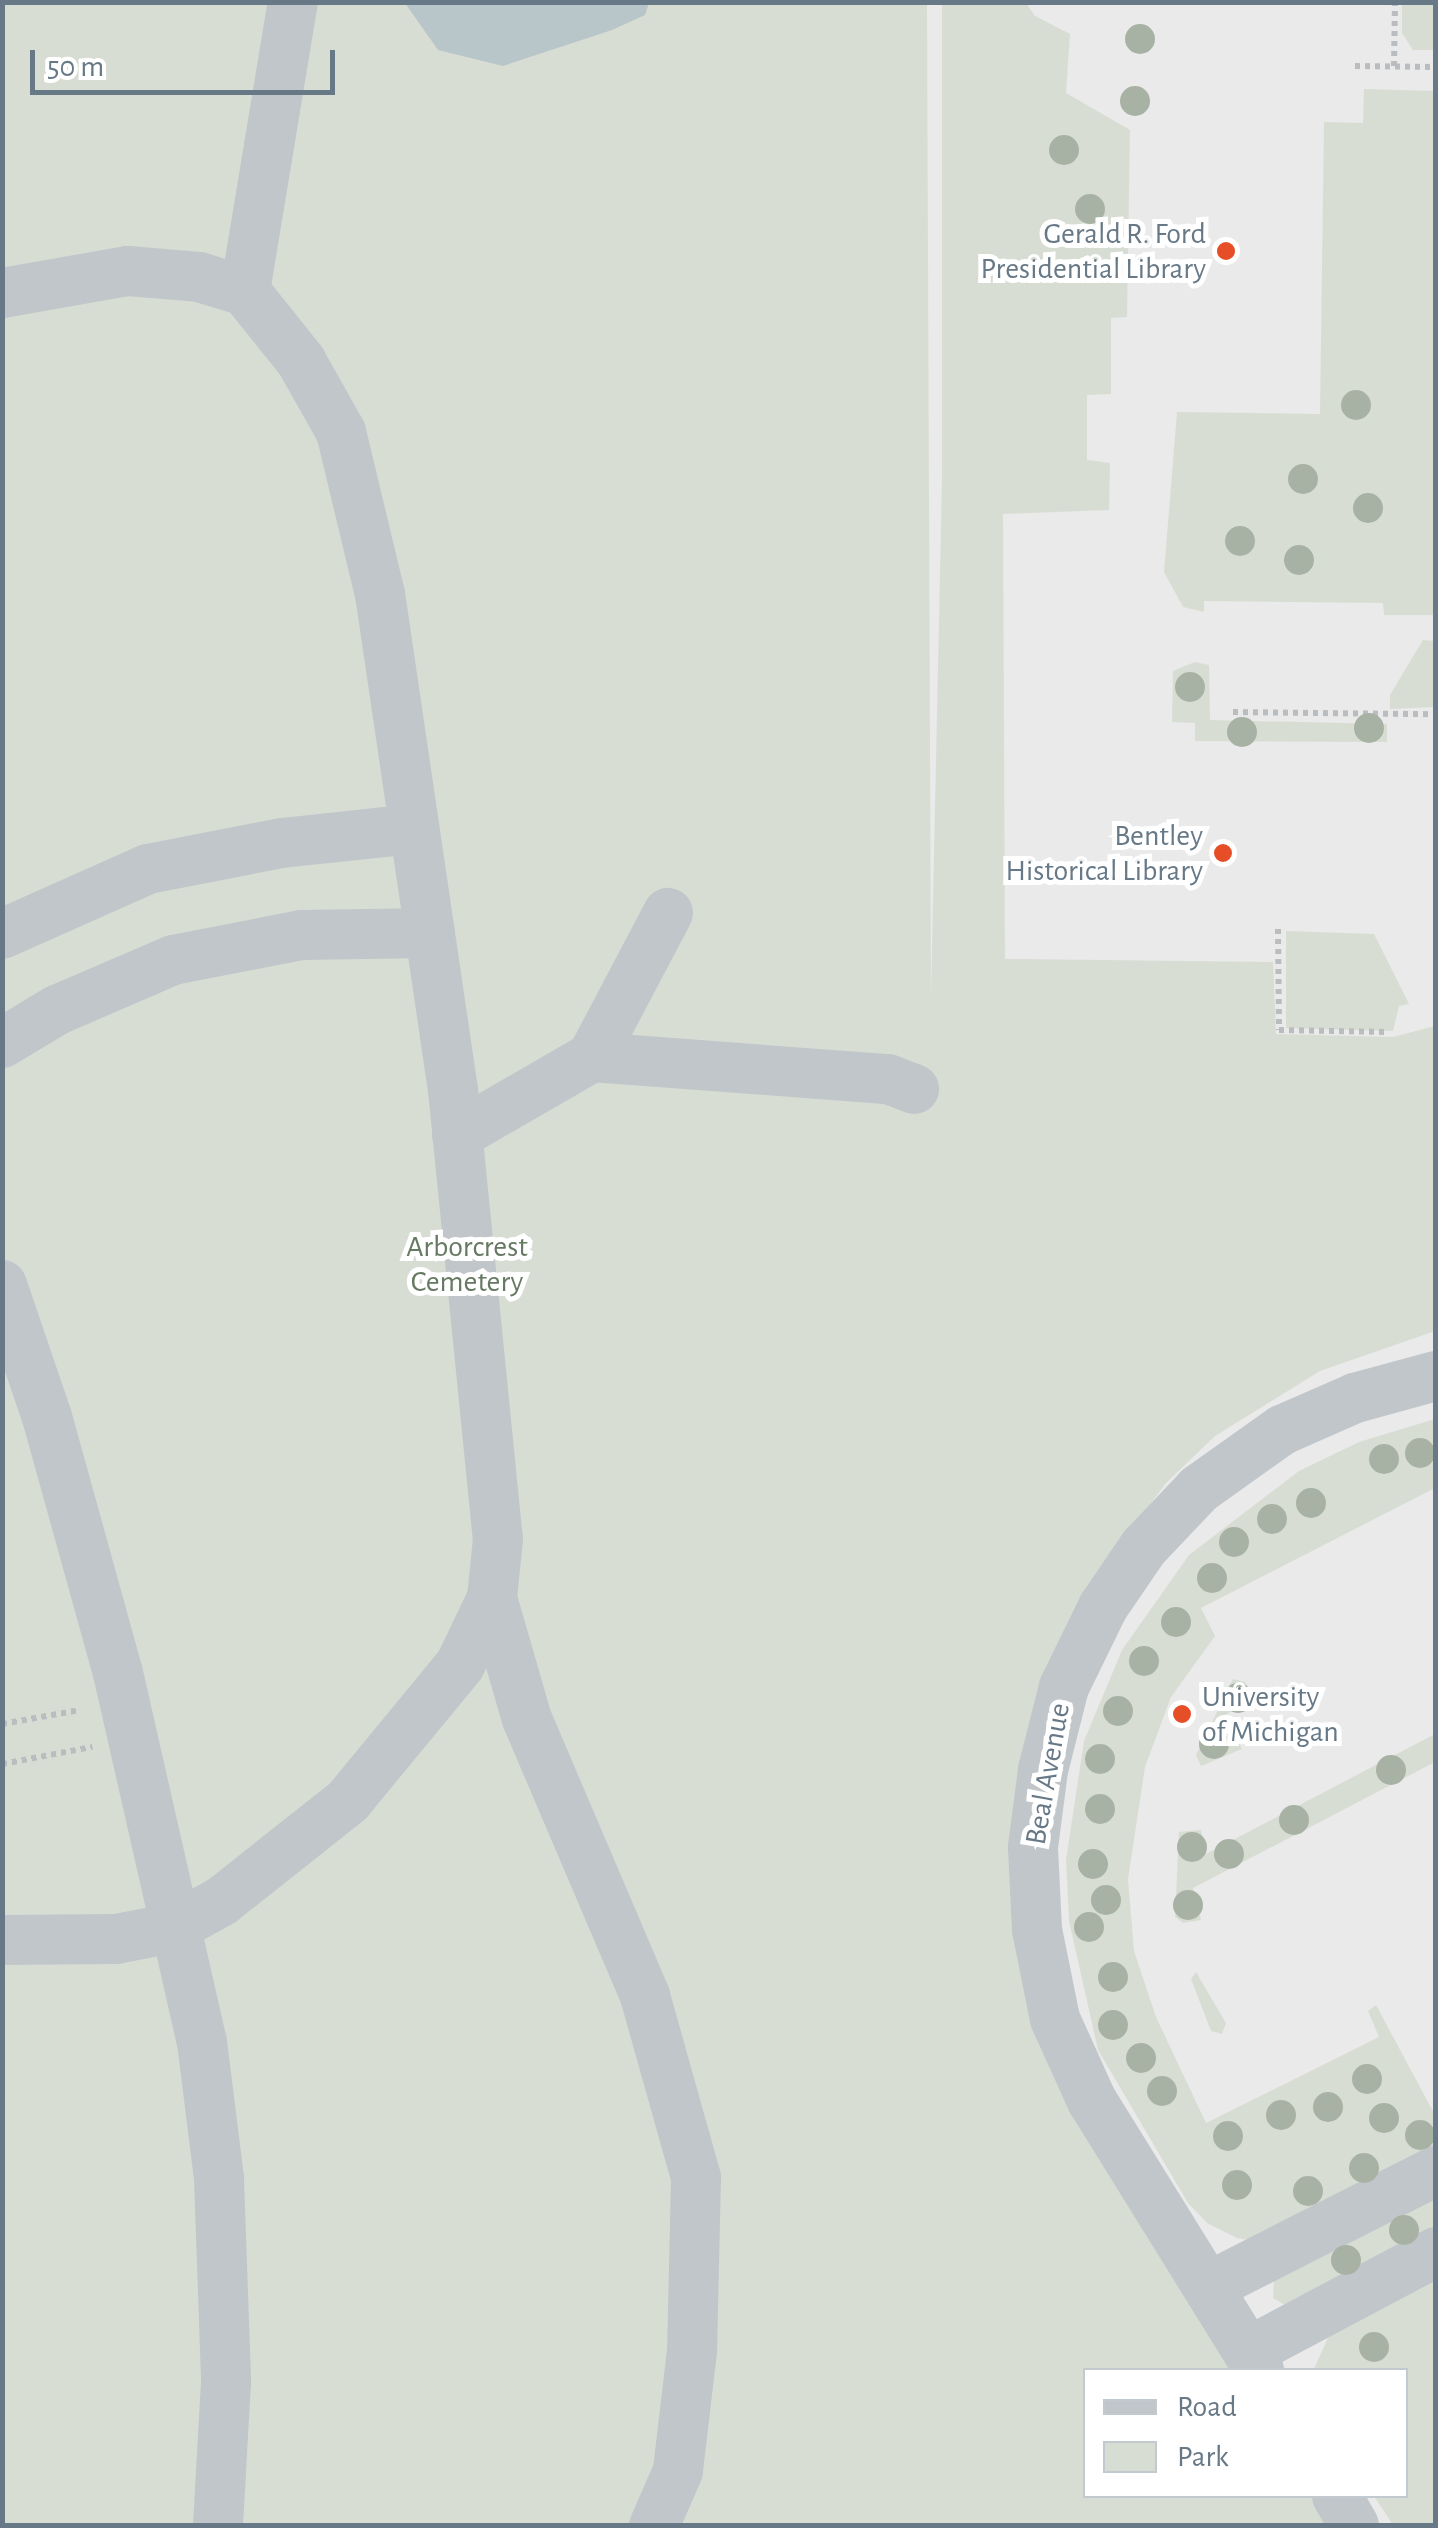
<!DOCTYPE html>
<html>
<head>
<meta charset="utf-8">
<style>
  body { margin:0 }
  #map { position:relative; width:1438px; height:2528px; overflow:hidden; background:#f8f8f5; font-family:"Alegreya Sans",sans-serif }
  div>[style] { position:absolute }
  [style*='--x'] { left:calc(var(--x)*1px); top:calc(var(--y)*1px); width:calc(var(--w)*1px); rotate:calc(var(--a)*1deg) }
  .built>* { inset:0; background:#e9eae9 }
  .green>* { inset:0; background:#d8ddd4 }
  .water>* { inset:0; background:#b8c5c9 }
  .path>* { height:6px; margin-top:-3px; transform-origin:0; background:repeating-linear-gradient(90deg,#b9bdc0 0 5px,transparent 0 10px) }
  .minor>* { height:50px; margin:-25px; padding:0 25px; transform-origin:25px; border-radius:25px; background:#c1c6ca }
  .trees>* { width:30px; height:30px; margin:-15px; border-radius:50%; background:#a8b2a4 }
  .dots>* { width:28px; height:28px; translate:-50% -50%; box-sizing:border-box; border:5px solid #fff; border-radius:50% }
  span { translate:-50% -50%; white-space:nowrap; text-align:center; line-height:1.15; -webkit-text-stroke:10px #fff; paint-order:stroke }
  .poi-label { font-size:30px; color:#677987 }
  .right { translate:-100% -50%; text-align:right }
  .left { translate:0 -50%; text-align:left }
  .park-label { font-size:30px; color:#667962 }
  .street-label { font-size:30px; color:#677987 }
  .frame { position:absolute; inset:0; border:5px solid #677987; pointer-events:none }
  .legend { position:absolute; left:1083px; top:2368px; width:325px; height:130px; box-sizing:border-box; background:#fff; border:2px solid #c2c9cf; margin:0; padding:12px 18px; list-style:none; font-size:30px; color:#677987 }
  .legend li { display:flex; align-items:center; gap:20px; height:50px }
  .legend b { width:50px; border:2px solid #c2c9cf }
  .scale { position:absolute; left:30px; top:50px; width:305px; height:45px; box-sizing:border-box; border:5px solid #677987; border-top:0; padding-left:12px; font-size:30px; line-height:35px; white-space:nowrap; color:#677987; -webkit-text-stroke:8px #fff; paint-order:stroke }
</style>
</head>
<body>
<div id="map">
  <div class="built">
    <i style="clip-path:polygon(evenodd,927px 3px,1435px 3px,1435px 2525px,925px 2526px,927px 3px,1086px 2370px,1406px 2370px,1406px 2496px,1086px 2496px,1086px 2370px)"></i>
  </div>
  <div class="green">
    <i style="clip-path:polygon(3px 3px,927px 3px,931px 996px,942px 479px,942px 3px,1026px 3px,1035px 16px,1070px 34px,1066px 93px,1130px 130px,1127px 317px,1111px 318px,1111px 394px,1087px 395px,1087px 460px,1110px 463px,1109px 510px,1003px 514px,1005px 959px,1273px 962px,1276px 1034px,1393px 1037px,1435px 1026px,1435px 1331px,1320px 1371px,1215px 1436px,1166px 1483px,1080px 1599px,1013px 1885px,1234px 2370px,1086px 2370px,1086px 2496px,1312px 2496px,1331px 2525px,3px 2526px)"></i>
    <i style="clip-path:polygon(1402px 3px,1435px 3px,1435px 50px,1413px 50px,1402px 33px)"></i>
    <i style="clip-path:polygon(1364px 89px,1435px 91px,1435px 615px,1384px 615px,1383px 603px,1204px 601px,1204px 612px,1183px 607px,1164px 572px,1177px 412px,1320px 414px,1324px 122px,1363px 123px)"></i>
    <i style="clip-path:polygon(1423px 640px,1435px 641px,1435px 707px,1390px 709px,1390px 695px)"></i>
    <i style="clip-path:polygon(1195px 662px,1209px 665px,1210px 720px,1387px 724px,1387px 742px,1195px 741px,1195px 723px,1172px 722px,1173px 671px)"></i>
    <i style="clip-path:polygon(1286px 931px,1374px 934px,1409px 1004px,1399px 1006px,1393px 1031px,1286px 1028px)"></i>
    <i style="clip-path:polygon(1435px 1419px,1435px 1488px,1201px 1608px,1215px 1636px,1171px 1697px,1145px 1767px,1128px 1879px,1134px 1951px,1156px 2017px,1206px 2123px,1379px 2037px,1368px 2011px,1376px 2005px,1435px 2115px,1435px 2149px,1249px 2240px,1237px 2238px,1207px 2223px,1188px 2203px,1098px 2050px,1069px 1921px,1066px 1860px,1084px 1741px,1122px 1650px,1189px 1555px,1299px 1471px,1359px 1442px)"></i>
    <i style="clip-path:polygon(1233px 1679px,1245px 1682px,1254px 1699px,1225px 1715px,1242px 1749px,1201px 1766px,1196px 1755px)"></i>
    <i style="clip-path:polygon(1435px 1734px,1435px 1762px,1193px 1888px,1201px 1920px,1183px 1923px,1175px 1917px,1179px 1832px,1201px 1830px,1206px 1854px)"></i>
    <i style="clip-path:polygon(1196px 1972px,1226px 2023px,1222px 2034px,1211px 2031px,1191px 1979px)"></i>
    <i style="clip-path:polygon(1435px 2193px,1435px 2234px,1288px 2307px,1273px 2298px,1274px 2278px)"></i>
    <i style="clip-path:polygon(1435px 2272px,1435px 2525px,1393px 2525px,1374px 2496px,1406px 2496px,1406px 2370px,1314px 2369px,1330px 2333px)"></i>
  </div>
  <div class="water">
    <i style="clip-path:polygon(405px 3px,649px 3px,645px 15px,612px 30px,503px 66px,438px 50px)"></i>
  </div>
  <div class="path">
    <i style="--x:1355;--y:66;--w:81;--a:0.7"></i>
    <i style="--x:1394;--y:66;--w:64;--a:-89.1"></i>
    <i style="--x:1233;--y:712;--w:203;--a:0.6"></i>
    <i style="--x:1278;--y:929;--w:101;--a:89.4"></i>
    <i style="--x:1279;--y:1030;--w:107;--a:1.1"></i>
    <i style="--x:2;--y:1724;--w:79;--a:-10.2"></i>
    <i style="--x:2;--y:1764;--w:92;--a:-10.7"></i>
  </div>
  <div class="minor">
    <i style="--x:245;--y:291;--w:293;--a:-80.6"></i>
    <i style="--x:2;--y:293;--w:128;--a:-9.9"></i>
    <i style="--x:128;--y:271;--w:71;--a:4.8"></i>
    <i style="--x:199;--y:277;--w:48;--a:16.9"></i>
    <i style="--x:245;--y:291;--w:90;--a:51.3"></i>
    <i style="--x:301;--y:361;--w:81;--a:60.6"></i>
    <i style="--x:341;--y:432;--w:167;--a:76.5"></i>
    <i style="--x:380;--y:594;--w:501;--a:81.63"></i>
    <i style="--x:453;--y:1090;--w:451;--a:84.3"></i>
    <i style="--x:498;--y:1539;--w:59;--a:95.8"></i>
    <i style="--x:492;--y:1598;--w:74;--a:115.5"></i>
    <i style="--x:460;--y:1665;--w:176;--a:129.5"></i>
    <i style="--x:348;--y:1801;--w:161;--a:141.6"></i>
    <i style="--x:222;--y:1901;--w:56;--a:151.1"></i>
    <i style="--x:173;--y:1928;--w:58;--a:169.1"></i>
    <i style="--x:116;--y:1939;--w:114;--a:179.5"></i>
    <i style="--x:2;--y:934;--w:160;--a:-24"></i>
    <i style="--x:148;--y:869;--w:136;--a:-11"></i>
    <i style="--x:282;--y:843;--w:133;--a:-6.1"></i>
    <i style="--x:2;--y:1043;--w:64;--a:-31"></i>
    <i style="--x:57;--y:1010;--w:126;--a:-23.3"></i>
    <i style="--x:173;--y:960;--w:131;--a:-11"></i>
    <i style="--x:302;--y:935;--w:128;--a:-0.9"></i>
    <i style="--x:592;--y:1057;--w:297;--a:4.3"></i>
    <i style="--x:888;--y:1079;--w:28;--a:21"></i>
    <i style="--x:457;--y:1135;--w:156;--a:-30"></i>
    <i style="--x:592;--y:1057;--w:163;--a:-62.2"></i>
    <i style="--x:2;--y:1285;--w:139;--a:71.2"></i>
    <i style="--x:47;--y:1417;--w:266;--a:74.5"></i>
    <i style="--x:118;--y:1673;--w:378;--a:77.2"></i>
    <i style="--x:202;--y:2042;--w:137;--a:82.9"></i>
    <i style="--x:219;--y:2178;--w:204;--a:88"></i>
    <i style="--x:226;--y:2382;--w:144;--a:93.2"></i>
    <i style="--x:492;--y:1598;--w:126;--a:73.9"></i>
    <i style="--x:527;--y:1719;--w:301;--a:66.9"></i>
    <i style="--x:645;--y:1996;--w:189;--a:74.3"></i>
    <i style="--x:696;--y:2178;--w:173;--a:91.3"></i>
    <i style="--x:692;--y:2351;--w:121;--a:96.7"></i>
    <i style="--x:678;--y:2471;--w:60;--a:113.6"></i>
    <i style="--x:1210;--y:2286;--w:254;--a:-27"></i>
    <i style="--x:1248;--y:2352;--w:213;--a:-28"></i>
    <i style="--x:1259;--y:2370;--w:317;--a:-121.8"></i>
    <i style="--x:1092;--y:2101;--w:90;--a:-114.3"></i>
    <i style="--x:1055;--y:2019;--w:91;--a:-101.4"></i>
    <i style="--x:1037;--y:1930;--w:83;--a:-92.8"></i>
    <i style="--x:1033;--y:1847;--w:78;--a:-82.6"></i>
    <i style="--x:1043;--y:1770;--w:86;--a:-75.8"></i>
    <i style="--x:1064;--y:1687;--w:89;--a:-64"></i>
    <i style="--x:1103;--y:1607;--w:73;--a:-55.7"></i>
    <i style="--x:1144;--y:1547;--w:80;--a:-46.5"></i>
    <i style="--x:1199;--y:1489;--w:102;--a:-35.4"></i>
    <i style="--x:1282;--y:1430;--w:80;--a:-23.7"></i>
    <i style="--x:1355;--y:1398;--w:84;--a:-15.2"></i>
    <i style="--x:1337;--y:2496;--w:34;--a:60"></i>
  </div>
  <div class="trees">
    <i style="left:1140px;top:39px"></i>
    <i style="left:1135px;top:101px"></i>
    <i style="left:1064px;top:150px"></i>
    <i style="left:1090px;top:209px"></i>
    <i style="left:1356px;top:405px"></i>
    <i style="left:1303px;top:479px"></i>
    <i style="left:1368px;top:508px"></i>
    <i style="left:1240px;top:541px"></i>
    <i style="left:1299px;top:560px"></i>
    <i style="left:1190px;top:687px"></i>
    <i style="left:1369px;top:728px"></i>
    <i style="left:1242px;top:732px"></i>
    <i style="left:1420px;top:1453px"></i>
    <i style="left:1384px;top:1459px"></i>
    <i style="left:1311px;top:1503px"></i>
    <i style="left:1272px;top:1519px"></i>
    <i style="left:1234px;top:1542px"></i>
    <i style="left:1212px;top:1578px"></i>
    <i style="left:1176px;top:1622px"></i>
    <i style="left:1144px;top:1661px"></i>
    <i style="left:1238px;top:1698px"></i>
    <i style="left:1118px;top:1711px"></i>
    <i style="left:1214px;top:1744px"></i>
    <i style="left:1100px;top:1759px"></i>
    <i style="left:1391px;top:1770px"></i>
    <i style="left:1100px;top:1809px"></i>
    <i style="left:1294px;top:1820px"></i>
    <i style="left:1192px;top:1847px"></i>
    <i style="left:1229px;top:1854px"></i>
    <i style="left:1093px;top:1864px"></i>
    <i style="left:1106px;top:1900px"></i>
    <i style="left:1188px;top:1905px"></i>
    <i style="left:1089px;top:1927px"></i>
    <i style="left:1113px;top:1977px"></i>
    <i style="left:1113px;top:2025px"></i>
    <i style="left:1141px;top:2058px"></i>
    <i style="left:1367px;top:2079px"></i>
    <i style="left:1162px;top:2091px"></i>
    <i style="left:1328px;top:2107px"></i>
    <i style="left:1281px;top:2115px"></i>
    <i style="left:1384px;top:2118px"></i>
    <i style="left:1420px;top:2135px"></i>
    <i style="left:1228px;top:2136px"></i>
    <i style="left:1364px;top:2168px"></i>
    <i style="left:1237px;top:2185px"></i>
    <i style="left:1308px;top:2191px"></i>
    <i style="left:1404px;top:2230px"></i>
    <i style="left:1346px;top:2260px"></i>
    <i style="left:1374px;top:2347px"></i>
  </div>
  <div class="dots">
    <i style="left:1226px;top:251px;background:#e64e28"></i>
    <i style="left:1223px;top:853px;background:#e64e28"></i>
    <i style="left:1182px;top:1714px;background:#e64e28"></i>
  </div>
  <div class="poi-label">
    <span class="right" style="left:1206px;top:251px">Gerald R. Ford<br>Presidential Library</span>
    <span class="right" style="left:1203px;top:853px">Bentley<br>Historical Library</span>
    <span class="left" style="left:1202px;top:1714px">University<br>of Michigan</span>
  </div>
  <div class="park-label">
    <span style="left:467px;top:1264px">Arborcrest<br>Cemetery</span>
  </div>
  <div class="street-label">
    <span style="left:1048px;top:1774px;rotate:-80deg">Beal Avenue</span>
  </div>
  <div class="frame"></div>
  <ul class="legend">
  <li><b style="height:12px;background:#c1c6ca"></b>Road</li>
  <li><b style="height:28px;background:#d8ddd4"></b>Park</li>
  </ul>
  <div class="scale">50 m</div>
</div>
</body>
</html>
